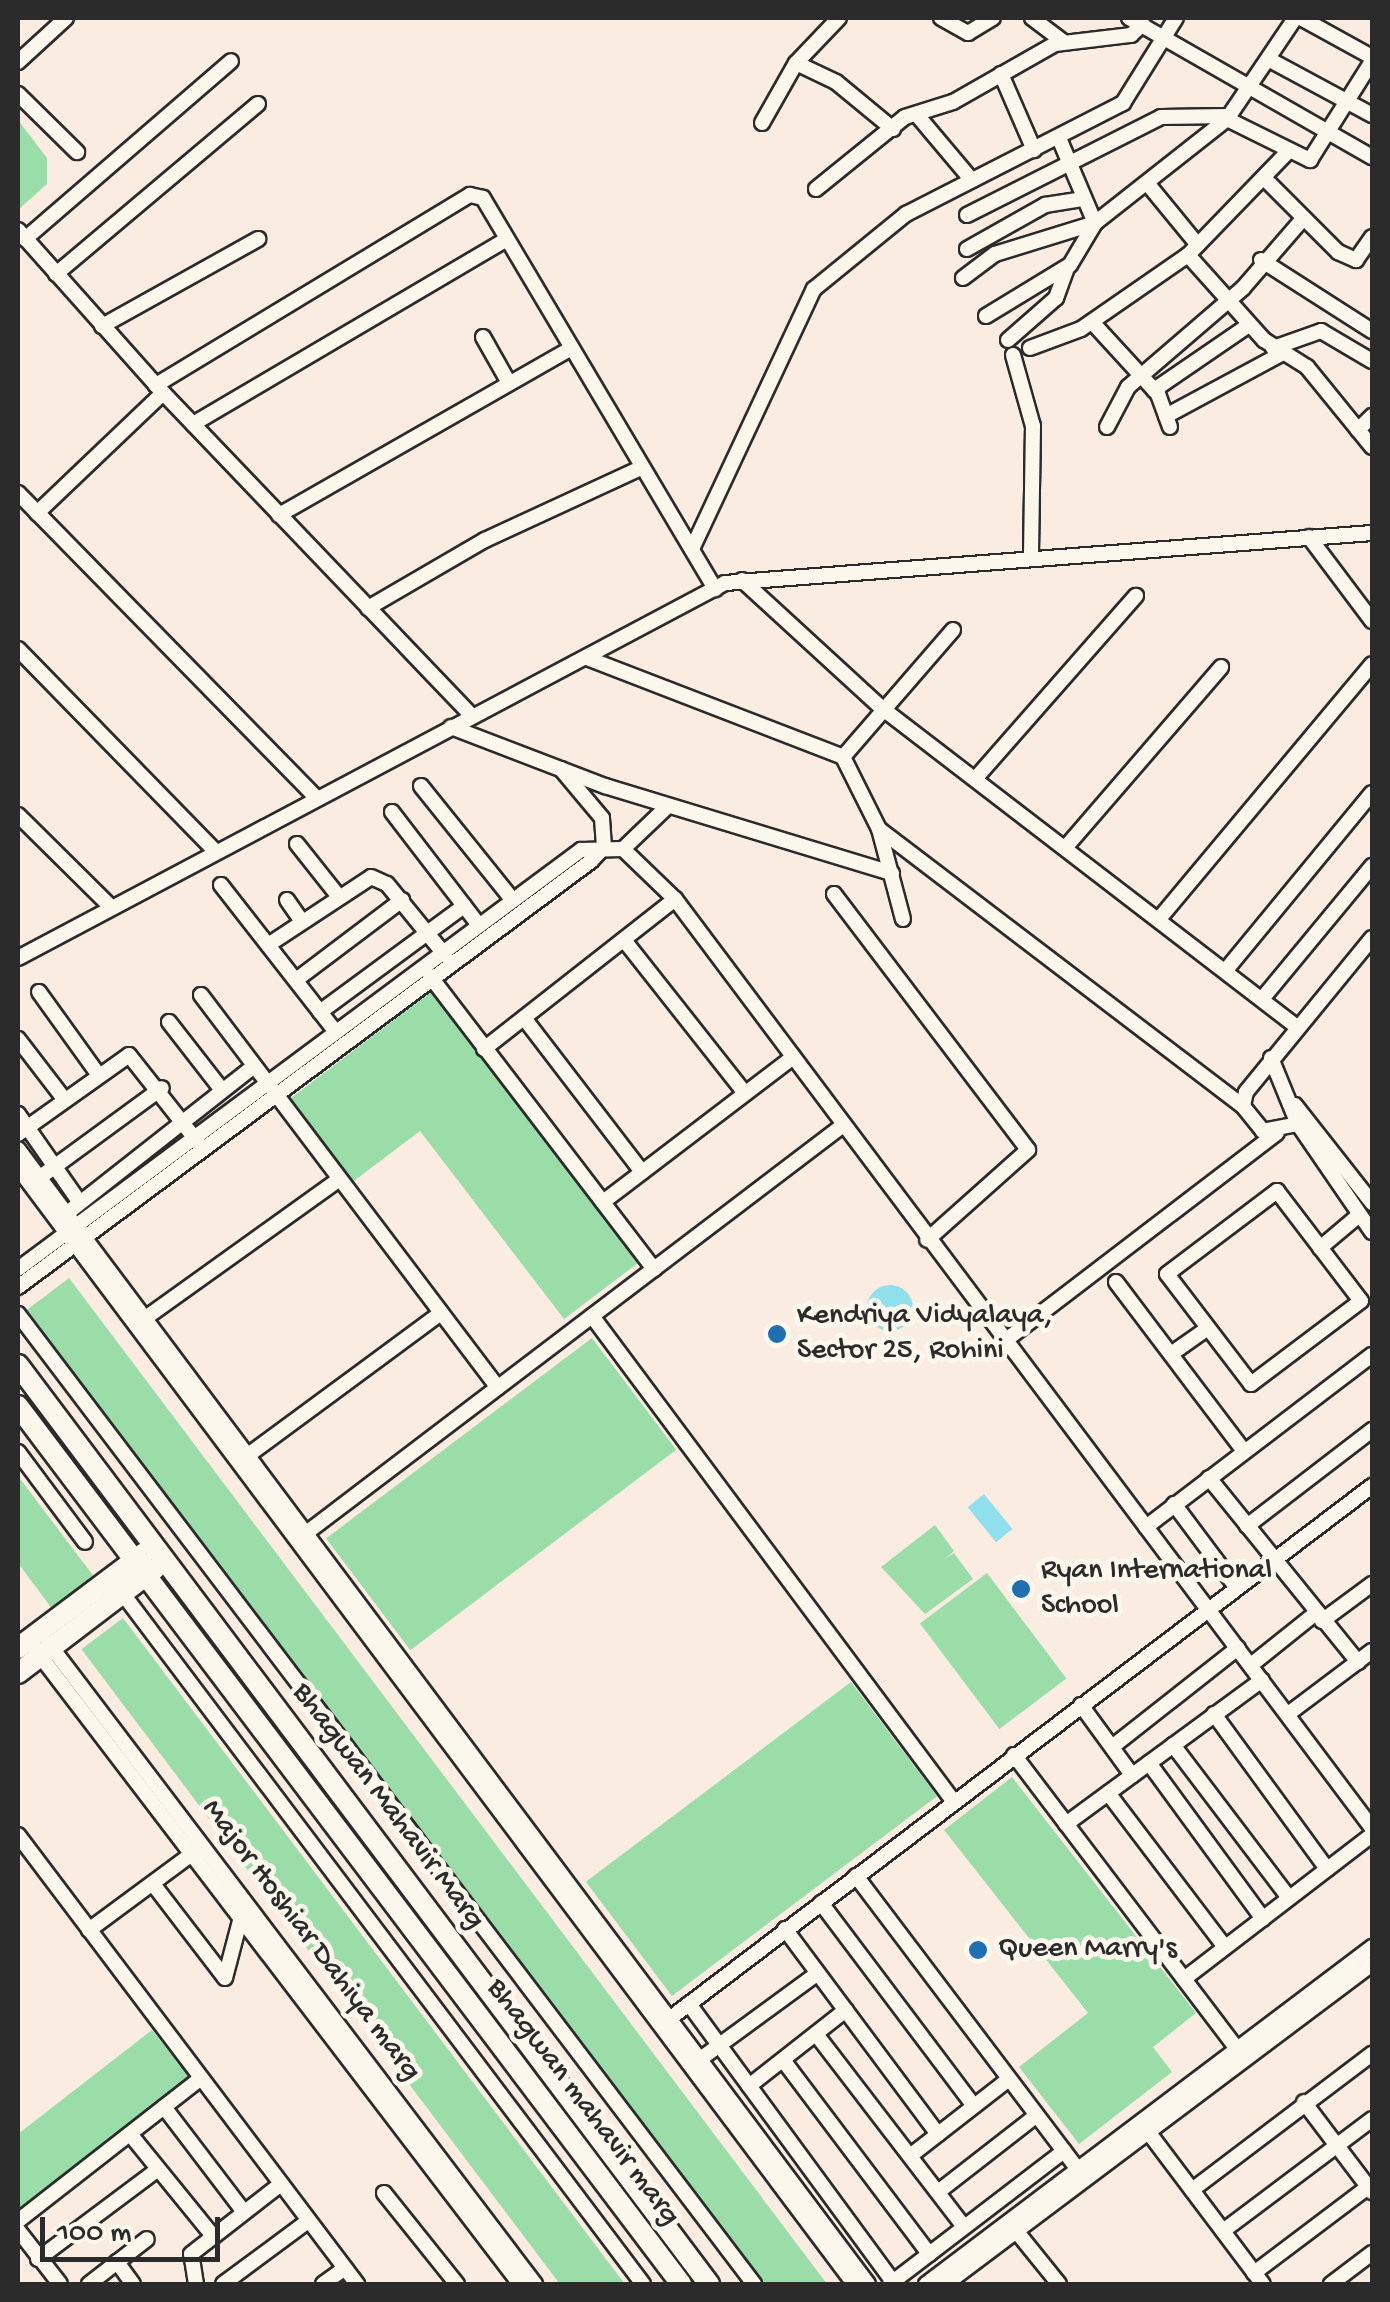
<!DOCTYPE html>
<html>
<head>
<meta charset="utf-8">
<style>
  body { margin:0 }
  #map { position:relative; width:1390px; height:2302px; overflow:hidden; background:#fbece1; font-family:"Gochi Hand",sans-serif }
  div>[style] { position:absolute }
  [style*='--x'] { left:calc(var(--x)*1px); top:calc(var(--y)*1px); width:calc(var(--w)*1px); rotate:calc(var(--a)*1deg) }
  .green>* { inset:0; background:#9bdda8; transform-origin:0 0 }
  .water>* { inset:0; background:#90dfed; transform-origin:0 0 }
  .round { border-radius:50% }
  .roads { filter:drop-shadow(2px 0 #2b2b2b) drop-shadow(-2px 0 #2b2b2b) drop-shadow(0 2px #2b2b2b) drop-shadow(0 -2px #2b2b2b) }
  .street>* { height:14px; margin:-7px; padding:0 7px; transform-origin:7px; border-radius:7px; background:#fbf7ec }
  .secondary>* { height:20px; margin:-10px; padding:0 10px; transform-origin:10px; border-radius:10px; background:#fbf7ec }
  .dots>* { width:28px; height:28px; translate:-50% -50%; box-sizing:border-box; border:5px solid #fbf7ec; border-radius:50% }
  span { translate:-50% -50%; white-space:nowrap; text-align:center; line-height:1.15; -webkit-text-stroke:10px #fbf7ec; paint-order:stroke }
  .poi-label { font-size:30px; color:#2b2b2b }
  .left { translate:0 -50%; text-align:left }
  .street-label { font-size:30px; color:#2b2b2b }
  .frame { position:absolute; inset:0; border:20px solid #2b2b2b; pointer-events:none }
  .scale { position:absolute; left:40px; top:2217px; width:180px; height:45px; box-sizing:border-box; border:5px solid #2b2b2b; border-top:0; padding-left:12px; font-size:30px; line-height:35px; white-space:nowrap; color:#2b2b2b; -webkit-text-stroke:8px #fbf7ec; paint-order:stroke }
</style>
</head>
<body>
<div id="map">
  <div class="green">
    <i style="clip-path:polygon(18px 120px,47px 158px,47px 184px,18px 210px)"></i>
    <i style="clip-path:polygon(431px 992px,638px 1263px,564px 1319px,420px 1131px,350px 1184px,287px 1101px)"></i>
    <i style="left:69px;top:1278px;width:1263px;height:53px;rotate:53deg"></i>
    <i style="left:592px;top:1338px;width:140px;height:333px;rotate:53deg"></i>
    <i style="clip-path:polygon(18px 1476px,95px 1578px,53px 1610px,18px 1563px)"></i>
    <i style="clip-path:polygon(935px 1525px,954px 1551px,944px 1560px,954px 1553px,973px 1579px,925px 1614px,881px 1567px)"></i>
    <i style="left:987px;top:1573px;width:132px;height:84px;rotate:53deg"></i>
    <i style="left:123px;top:1618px;width:836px;height:52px;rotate:53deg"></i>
    <i style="left:851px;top:1682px;width:143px;height:332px;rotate:53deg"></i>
    <i style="clip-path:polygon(1012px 1777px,1196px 2013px,1153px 2047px,1172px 2072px,1079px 2144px,1019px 2067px,1088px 2013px,944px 1830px)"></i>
    <i style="clip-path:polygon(152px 2030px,189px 2077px,19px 2209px,18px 2134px)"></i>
  </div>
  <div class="water">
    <i class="round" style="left:867px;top:1285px;width:46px;height:46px"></i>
    <i style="left:984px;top:1494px;width:45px;height:21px;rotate:51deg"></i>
  </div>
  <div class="roads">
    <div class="street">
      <i style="--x:941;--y:18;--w:31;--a:29"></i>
      <i style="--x:968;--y:33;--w:29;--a:-31"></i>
      <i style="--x:1032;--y:18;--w:39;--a:37"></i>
      <i style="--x:1129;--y:18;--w:280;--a:29.8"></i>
      <i style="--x:1301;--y:18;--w:81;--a:28.8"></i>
      <i style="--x:1270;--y:60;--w:116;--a:28.3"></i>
      <i style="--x:18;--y:62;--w:65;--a:-42.5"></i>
      <i style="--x:796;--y:63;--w:44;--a:25.4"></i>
      <i style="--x:836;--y:82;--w:74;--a:39.5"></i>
      <i style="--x:1001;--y:74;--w:83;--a:66.5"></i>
      <i style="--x:18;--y:94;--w:83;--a:44.5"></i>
      <i style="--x:917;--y:115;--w:82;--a:49.9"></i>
      <i style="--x:1227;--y:119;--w:93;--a:26.3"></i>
      <i style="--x:1310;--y:160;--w:117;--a:-57.9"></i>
      <i style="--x:762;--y:123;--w:69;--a:-60.5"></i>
      <i style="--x:796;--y:63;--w:62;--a:-46.3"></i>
      <i style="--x:1266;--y:180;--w:102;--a:45"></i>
      <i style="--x:1338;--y:252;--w:20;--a:24"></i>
      <i style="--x:1356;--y:260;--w:28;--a:-55"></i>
      <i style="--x:1147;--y:183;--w:80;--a:50.6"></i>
      <i style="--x:816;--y:189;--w:114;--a:-39"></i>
      <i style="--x:905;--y:117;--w:50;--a:-17.4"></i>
      <i style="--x:953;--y:102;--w:117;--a:-29.6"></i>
      <i style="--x:1055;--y:44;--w:77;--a:-6.8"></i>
      <i style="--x:1131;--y:35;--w:16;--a:-43"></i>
      <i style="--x:967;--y:215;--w:217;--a:-26.8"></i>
      <i style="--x:1161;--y:117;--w:68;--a:-0.8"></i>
      <i style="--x:18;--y:230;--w:208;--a:48.3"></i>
      <i style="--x:25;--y:239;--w:272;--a:-40.8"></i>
      <i style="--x:967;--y:249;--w:90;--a:-29.4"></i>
      <i style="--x:1045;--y:205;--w:36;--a:-9"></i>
      <i style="--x:1188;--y:255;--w:114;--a:48.2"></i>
      <i style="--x:1264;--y:340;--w:51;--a:32.1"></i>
      <i style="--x:1307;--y:367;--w:103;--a:50.9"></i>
      <i style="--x:1261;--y:260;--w:132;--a:32.6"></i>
      <i style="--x:56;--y:274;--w:264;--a:-40.1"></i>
      <i style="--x:963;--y:278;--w:40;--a:-37"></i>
      <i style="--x:995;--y:254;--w:105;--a:-17.2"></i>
      <i style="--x:1095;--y:223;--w:92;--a:-113"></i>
      <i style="--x:986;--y:316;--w:98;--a:-31.3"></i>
      <i style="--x:1070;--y:265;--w:49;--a:-59.2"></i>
      <i style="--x:1095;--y:223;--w:168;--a:-38.2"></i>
      <i style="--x:1227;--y:119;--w:122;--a:-56"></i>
      <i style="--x:1092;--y:322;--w:98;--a:47.5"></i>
      <i style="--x:1158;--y:394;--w:35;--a:70"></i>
      <i style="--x:102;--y:326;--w:179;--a:-29.1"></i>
      <i style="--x:483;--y:337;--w:53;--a:60.5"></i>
      <i style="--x:1008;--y:340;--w:64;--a:-41.2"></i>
      <i style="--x:1056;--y:298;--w:33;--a:-70"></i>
      <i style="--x:1030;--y:348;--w:54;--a:-20.4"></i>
      <i style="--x:1081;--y:329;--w:130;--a:-34.7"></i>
      <i style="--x:1188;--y:255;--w:141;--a:-45.9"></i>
      <i style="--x:1273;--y:348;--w:51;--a:-19.5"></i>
      <i style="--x:1321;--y:331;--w:59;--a:30.5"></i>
      <i style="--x:1013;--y:355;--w:74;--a:74.3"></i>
      <i style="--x:1033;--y:426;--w:131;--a:90.9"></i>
      <i style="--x:1154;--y:390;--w:115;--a:-34.4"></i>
      <i style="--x:1166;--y:416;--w:131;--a:-28.3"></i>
      <i style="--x:193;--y:424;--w:364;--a:-30.5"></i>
      <i style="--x:1107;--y:427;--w:45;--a:-62.3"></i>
      <i style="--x:1128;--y:387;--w:152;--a:-40.7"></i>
      <i style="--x:1243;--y:288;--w:89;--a:-49.1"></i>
      <i style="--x:1358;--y:430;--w:20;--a:-45"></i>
      <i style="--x:18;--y:493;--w:426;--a:45.6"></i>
      <i style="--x:37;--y:513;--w:174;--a:-43.6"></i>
      <i style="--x:279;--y:515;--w:333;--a:-29.7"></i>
      <i style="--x:1309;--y:537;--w:105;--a:53.1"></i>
      <i style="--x:692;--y:549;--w:287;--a:-64.9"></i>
      <i style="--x:814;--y:289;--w:119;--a:-39.2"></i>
      <i style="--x:906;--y:214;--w:244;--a:-27.1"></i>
      <i style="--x:1123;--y:103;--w:100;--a:-58.1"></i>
      <i style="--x:742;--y:580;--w:191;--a:42.5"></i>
      <i style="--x:883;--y:709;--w:522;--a:37.53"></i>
      <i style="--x:368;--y:608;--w:135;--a:-30.2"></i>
      <i style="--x:485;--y:540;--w:172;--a:-24.8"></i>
      <i style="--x:18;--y:649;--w:281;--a:45.7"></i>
      <i style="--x:587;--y:658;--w:274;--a:21.1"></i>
      <i style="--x:843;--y:757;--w:80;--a:63.4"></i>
      <i style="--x:879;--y:829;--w:93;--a:75.1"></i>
      <i style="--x:472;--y:716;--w:458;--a:-133.7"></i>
      <i style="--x:156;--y:385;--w:367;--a:-31.2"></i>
      <i style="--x:470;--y:195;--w:13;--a:13"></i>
      <i style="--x:483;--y:198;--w:455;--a:59.3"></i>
      <i style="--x:451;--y:727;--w:165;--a:21"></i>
      <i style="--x:605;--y:786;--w:300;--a:16.9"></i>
      <i style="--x:843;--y:757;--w:168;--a:-49.1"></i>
      <i style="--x:975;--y:779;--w:244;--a:-48.7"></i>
      <i style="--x:421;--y:786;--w:145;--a:51.2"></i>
      <i style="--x:392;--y:812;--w:141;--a:52.5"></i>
      <i style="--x:18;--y:815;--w:128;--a:44.7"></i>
      <i style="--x:879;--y:829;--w:457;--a:37.3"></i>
      <i style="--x:297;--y:844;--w:63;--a:51.5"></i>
      <i style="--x:1065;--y:848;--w:239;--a:-49.2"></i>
      <i style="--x:623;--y:849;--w:62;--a:-43.7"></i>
      <i style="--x:221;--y:885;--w:185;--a:52"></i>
      <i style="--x:834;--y:894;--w:321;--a:52.8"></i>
      <i style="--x:1028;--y:1150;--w:135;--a:138.3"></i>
      <i style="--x:287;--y:900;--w:24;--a:55"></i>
      <i style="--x:1159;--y:919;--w:332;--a:-50.1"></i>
      <i style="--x:624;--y:940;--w:194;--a:51.7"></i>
      <i style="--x:268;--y:945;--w:123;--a:-33.4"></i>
      <i style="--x:371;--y:877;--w:17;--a:24"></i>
      <i style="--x:387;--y:884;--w:92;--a:50.8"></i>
      <i style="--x:18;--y:958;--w:800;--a:-27.94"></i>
      <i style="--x:725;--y:583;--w:649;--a:-4.42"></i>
      <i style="--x:1226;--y:970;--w:229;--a:-50.5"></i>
      <i style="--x:430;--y:976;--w:369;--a:52.6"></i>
      <i style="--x:296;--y:980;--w:133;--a:-37"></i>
      <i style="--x:39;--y:992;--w:101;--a:54.3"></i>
      <i style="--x:201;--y:995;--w:492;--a:52.9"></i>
      <i style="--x:1262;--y:999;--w:173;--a:-50.4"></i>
      <i style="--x:320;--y:1012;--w:179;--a:-36.4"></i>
      <i style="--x:524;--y:1018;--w:194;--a:52.5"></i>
      <i style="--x:169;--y:1022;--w:86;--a:52.1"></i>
      <i style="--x:18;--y:1039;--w:76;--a:52.5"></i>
      <i style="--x:484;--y:1049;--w:243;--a:-38.1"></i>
      <i style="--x:1271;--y:1058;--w:71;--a:67.8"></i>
      <i style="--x:1298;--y:1124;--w:131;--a:55.6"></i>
      <i style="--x:1295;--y:1105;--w:125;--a:51.8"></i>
      <i style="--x:18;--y:1114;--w:108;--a:55.1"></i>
      <i style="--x:1298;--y:1124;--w:36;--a:169"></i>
      <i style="--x:1263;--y:1131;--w:32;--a:-129"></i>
      <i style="--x:1243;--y:1106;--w:14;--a:-78"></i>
      <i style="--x:1246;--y:1092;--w:199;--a:-50.7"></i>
      <i style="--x:18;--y:1134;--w:136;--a:-35.4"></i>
      <i style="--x:129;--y:1055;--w:115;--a:51.7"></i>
      <i style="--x:18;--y:1149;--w:1418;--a:53.17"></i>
      <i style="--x:18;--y:1168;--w:1394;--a:53.16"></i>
      <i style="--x:39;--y:1178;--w:152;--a:-36.2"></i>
      <i style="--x:1277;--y:1191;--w:138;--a:52.6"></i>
      <i style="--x:1361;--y:1301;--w:138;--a:143"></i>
      <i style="--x:1251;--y:1384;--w:138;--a:-127.4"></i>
      <i style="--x:1167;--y:1274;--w:138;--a:-37"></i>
      <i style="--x:603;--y:1202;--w:239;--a:-37.3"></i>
      <i style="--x:66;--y:1214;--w:239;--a:-38.2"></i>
      <i style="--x:1320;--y:1248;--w:51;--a:-40.2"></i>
      <i style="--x:18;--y:1269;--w:702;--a:-36.66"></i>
      <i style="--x:581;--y:850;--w:42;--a:-1.4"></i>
      <i style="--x:623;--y:849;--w:72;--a:43.9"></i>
      <i style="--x:675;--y:899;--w:1161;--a:53.12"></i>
      <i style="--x:1116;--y:1282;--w:212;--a:52.9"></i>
      <i style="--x:18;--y:1287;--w:714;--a:-36.63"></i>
      <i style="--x:591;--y:861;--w:19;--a:-47"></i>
      <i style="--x:604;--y:847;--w:29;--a:-94"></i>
      <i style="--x:602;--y:818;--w:64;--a:-129.9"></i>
      <i style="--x:18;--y:1314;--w:1218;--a:52.81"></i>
      <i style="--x:592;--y:1316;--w:606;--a:53.32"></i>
      <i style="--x:144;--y:1319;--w:237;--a:-35.6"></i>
      <i style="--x:1006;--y:1340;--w:341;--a:-37.4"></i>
      <i style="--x:1171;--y:1354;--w:45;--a:-35.1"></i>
      <i style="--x:18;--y:1452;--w:112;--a:53.3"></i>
      <i style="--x:247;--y:1456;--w:241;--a:-36.4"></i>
      <i style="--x:1209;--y:1478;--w:237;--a:51"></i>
      <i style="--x:1174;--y:1504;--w:104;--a:53.2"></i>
      <i style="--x:1247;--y:1526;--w:158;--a:-37.5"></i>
      <i style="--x:1146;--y:1527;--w:284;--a:-37.3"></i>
      <i style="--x:301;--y:1537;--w:679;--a:-37.22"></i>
      <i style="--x:117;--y:1586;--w:874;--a:53"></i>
      <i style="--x:1322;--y:1621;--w:62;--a:-36.5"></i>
      <i style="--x:49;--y:1644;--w:804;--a:52.79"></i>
      <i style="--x:35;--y:1649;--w:799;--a:52.63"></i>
      <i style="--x:1251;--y:1665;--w:83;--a:-38.7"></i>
      <i style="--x:1081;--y:1705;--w:87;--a:53.9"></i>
      <i style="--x:1214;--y:1714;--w:192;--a:53.9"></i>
      <i style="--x:1288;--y:1714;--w:105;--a:-36.9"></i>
      <i style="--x:1173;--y:1745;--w:192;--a:52.8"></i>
      <i style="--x:1112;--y:1747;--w:160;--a:-38.2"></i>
      <i style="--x:1014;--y:1755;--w:369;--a:52.8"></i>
      <i style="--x:1149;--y:1763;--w:193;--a:53.8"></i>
      <i style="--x:1108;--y:1793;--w:193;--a:52.8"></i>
      <i style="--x:1066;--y:1824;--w:243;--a:-36.3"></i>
      <i style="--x:18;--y:1835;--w:563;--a:52.95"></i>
      <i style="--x:856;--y:1876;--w:368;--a:52.9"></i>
      <i style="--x:153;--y:1884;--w:118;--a:52.5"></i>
      <i style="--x:225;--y:1978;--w:63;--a:-75.3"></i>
      <i style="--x:821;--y:1903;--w:254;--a:53"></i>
      <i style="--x:785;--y:1929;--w:256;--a:53.3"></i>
      <i style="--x:89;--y:1930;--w:134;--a:-36.5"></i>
      <i style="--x:1184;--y:1979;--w:237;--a:-37.5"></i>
      <i style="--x:689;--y:2004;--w:345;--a:53.7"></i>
      <i style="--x:664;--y:2023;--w:889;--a:-37.18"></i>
      <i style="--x:816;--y:2034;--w:243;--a:52.5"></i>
      <i style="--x:699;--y:2060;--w:147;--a:-36.2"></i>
      <i style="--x:783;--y:2060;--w:243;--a:53"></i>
      <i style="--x:749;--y:2086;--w:123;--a:-38.1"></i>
      <i style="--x:1304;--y:2102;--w:113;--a:52.9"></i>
      <i style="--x:164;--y:2107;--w:132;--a:52.7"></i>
      <i style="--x:1143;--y:2125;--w:199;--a:53"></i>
      <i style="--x:130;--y:2134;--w:132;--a:50.9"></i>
      <i style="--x:910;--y:2156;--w:125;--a:-37.9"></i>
      <i style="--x:1192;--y:2190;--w:226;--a:-37.1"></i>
      <i style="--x:938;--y:2192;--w:125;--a:-37.9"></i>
      <i style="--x:384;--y:2193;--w:117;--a:51.3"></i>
      <i style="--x:18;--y:2221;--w:232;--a:-38"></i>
      <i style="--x:18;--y:2230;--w:68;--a:52.1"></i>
      <i style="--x:1223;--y:2231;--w:186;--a:-36.9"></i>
      <i style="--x:1017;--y:2232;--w:67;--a:51.1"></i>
      <i style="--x:38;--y:2259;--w:149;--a:-36.8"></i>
      <i style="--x:117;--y:2262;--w:27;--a:54"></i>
      <i style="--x:1254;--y:2273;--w:148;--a:-37"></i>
      <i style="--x:89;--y:2284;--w:73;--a:-37.8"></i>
      <i style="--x:196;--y:2284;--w:30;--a:-99"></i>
      <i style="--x:191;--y:2254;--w:114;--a:-37.9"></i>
      <i style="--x:223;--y:2284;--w:106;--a:-36.5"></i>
      <i style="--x:323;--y:2284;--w:27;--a:-36"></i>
      <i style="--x:890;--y:2284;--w:219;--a:-37.4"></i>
      <i style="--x:926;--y:2284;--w:559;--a:-37.07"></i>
      <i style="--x:946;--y:2284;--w:533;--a:-36.91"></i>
      <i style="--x:1331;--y:2284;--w:51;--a:-37.1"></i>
    </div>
    <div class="secondary">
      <i style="--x:18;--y:1365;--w:1150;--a:53.06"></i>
      <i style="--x:18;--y:1406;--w:1100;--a:52.94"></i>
      <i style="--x:18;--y:1648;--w:158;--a:-37"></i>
      <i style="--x:18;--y:1673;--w:173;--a:-37.3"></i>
    </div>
  </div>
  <div class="dots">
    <i style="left:777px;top:1334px;background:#1f6fb2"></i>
    <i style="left:1021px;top:1589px;background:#1f6fb2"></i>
    <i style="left:978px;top:1950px;background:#1f6fb2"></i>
  </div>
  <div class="poi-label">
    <span class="left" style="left:797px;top:1334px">Kendriya Vidyalaya,<br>Sector 25, Rohini</span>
    <span class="left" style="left:1041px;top:1589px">Ryan International<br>School</span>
    <span class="left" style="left:998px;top:1950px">Queen Marry's</span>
  </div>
  <div class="street-label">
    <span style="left:387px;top:1807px;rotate:53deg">Bhagwan Mahavir Marg</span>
    <span style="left:310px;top:1941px;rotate:53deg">Major Hoshiar Dahiya marg</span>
    <span style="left:582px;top:2103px;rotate:53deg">Bhagwan mahavir marg</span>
  </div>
  <div class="frame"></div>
  <div class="scale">100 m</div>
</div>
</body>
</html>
